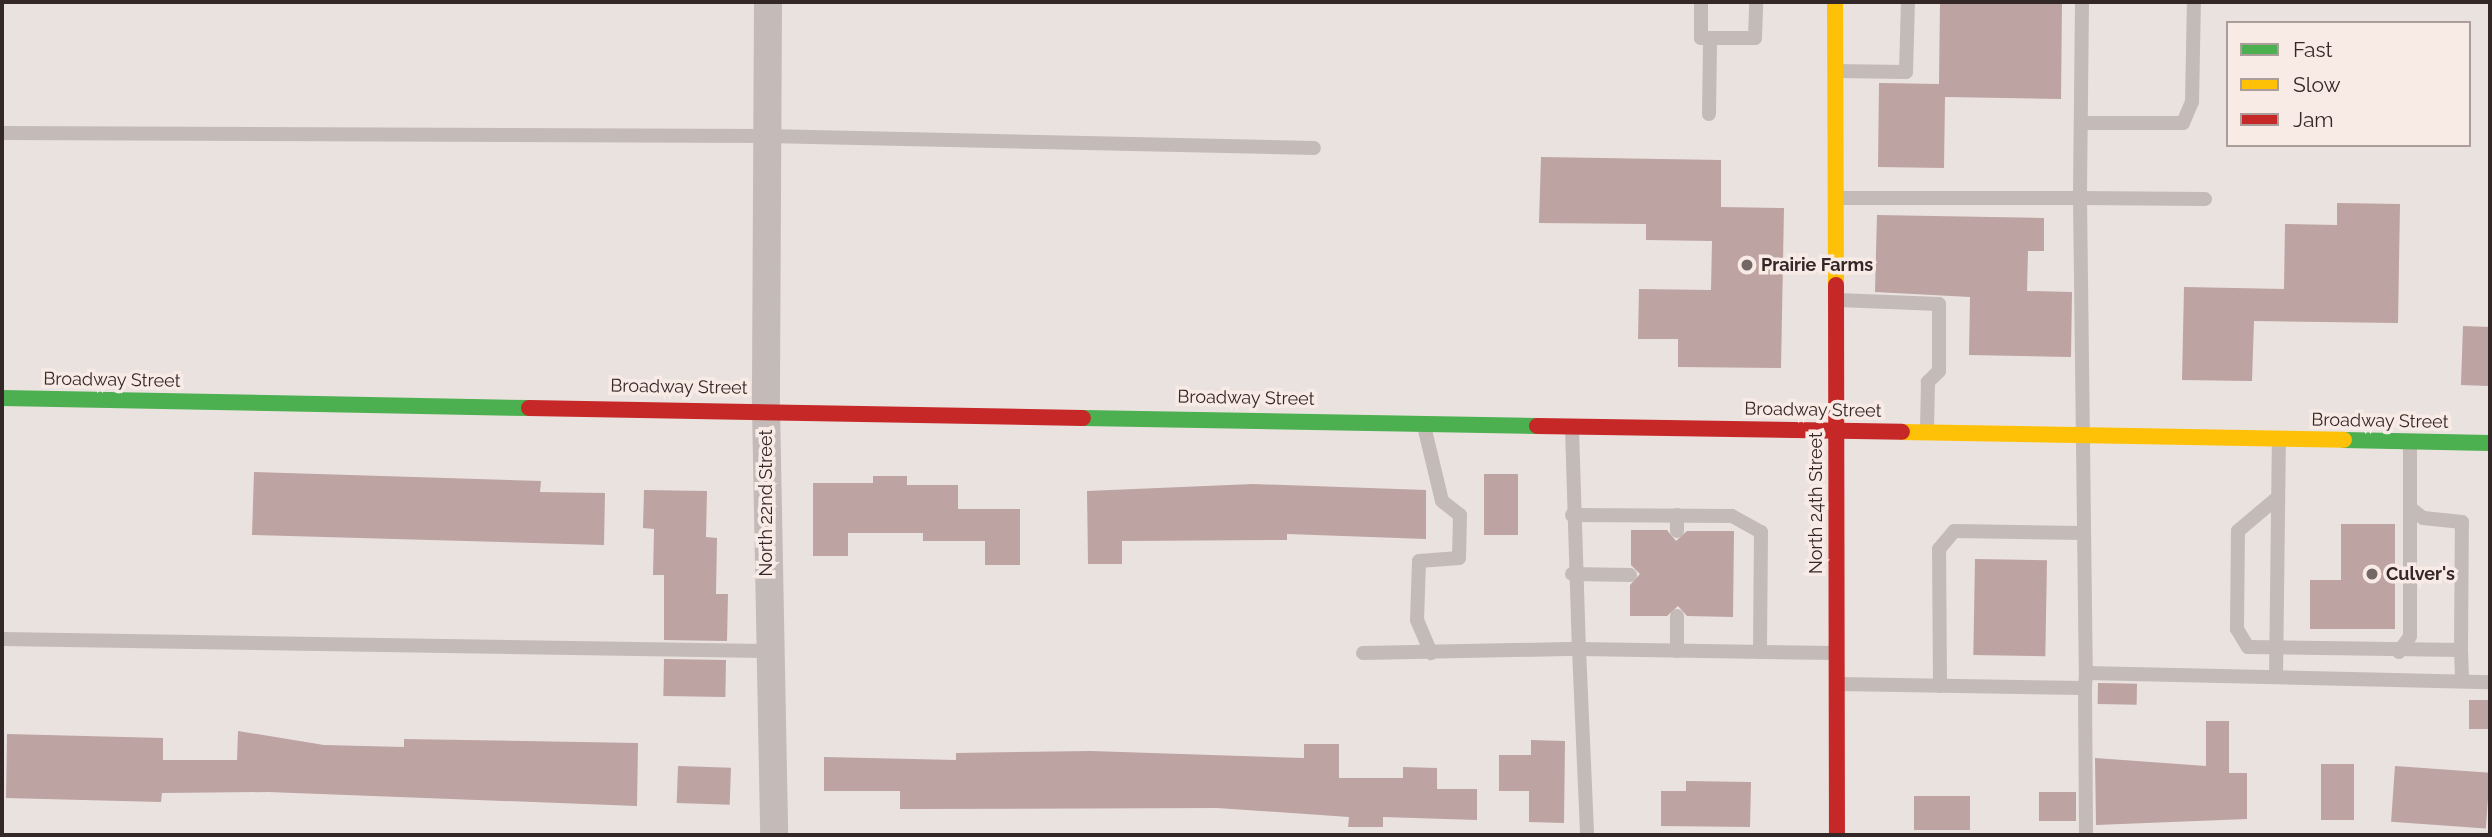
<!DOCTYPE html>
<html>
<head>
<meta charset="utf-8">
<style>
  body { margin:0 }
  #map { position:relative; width:2492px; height:837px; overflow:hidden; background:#eae2df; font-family:Raleway,sans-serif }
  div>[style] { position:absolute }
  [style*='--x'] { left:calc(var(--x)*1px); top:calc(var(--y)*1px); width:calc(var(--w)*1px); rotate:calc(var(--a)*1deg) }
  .building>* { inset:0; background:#bda3a2; transform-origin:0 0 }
  .lane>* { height:14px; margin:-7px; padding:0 7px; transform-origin:7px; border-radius:7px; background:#c4bbb8 }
  .street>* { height:28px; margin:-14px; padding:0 14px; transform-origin:14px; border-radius:14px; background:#c4bbb8 }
  .fast>* { height:16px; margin:-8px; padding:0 8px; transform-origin:8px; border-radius:8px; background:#4caf50 }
  .slow>* { height:16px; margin:-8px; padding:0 8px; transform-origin:8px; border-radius:8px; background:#ffc107 }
  .jam>* { height:16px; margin:-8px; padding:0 8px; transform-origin:8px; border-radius:8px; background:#c62828 }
  .dots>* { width:19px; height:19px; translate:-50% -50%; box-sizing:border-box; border:4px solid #f8ebe6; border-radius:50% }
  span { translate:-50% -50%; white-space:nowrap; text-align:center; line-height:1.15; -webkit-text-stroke:7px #f8ebe6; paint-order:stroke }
  .poi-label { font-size:18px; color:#342727; font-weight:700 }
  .left { translate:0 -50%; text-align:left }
  .street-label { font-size:18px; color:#342727 }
  .frame { position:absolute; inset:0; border:4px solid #342727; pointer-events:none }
  .legend { position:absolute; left:2226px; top:21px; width:245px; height:126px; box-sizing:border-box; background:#f8ebe6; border:2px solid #aa9d9a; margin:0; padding:9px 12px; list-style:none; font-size:21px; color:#342727 }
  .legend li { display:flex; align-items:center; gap:14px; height:35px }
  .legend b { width:35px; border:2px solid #aa9d9a }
</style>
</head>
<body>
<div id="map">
  <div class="building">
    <i style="clip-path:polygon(1940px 2px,2062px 2px,2061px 99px,1945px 97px,1944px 168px,1878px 167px,1879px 83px,1939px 84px)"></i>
    <i style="clip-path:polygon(1541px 157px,1721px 160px,1721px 207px,1784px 208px,1781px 368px,1678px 367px,1678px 339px,1638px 339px,1639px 289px,1711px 290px,1712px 241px,1646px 240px,1646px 224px,1539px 223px)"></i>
    <i style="clip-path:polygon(2337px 203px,2400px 204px,2398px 323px,2254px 321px,2252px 381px,2182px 380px,2184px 287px,2284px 289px,2285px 224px,2337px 225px)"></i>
    <i style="clip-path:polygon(1877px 215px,2044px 218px,2044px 251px,2028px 251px,2027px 291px,2072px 292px,2071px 357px,1969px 355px,1970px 297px,1875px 292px)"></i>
    <i style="left:2463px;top:326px;width:27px;height:59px;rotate:2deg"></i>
    <i style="clip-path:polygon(254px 472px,541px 481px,540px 492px,605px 493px,604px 545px,252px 535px)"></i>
    <i style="left:1484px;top:474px;width:34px;height:61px"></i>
    <i style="clip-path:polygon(873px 476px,907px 476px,907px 485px,958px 485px,958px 509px,1020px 509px,1020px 565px,985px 565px,985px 541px,923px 541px,923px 533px,848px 533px,848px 556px,813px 556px,813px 483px,873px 483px)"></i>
    <i style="clip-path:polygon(1253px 484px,1426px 490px,1426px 539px,1287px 534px,1287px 540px,1122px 541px,1122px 564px,1088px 564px,1087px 491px)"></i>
    <i style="clip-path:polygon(644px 490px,707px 491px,706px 537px,717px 538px,716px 594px,728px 594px,727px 641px,664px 640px,664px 575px,653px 575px,654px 529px,643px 528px)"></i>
    <i style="clip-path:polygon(2341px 524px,2395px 524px,2395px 629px,2310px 629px,2310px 580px,2341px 580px)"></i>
    <i style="clip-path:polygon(1631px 530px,1667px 530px,1676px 541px,1687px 531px,1734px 531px,1733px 617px,1687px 616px,1678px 606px,1667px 616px,1630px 616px,1630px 585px,1640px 574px,1631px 565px)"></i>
    <i style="left:1975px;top:559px;width:72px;height:96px;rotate:1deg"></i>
    <i style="left:664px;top:659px;width:62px;height:37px;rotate:1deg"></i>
    <i style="left:2098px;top:683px;width:39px;height:21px;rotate:1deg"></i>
    <i style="left:2469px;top:700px;width:21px;height:29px"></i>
    <i style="clip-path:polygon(2206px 721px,2229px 721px,2229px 773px,2247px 773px,2247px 819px,2096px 825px,2095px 758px,2206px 766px)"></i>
    <i style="clip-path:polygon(238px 731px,324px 745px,404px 747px,404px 739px,638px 743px,637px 806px,268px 792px,162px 793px,161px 802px,6px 798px,7px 734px,163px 738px,163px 760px,237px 760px)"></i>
    <i style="clip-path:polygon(1531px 740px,1565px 741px,1564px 823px,1529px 822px,1529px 791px,1499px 791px,1499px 755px,1531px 755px)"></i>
    <i style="clip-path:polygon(1304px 744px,1339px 744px,1339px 778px,1403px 778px,1403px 767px,1437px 768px,1437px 789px,1477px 789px,1477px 820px,1383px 817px,1383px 827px,1348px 827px,1349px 817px,1217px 808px,900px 809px,900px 791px,824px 791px,824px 757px,956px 760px,956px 753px,1091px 751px,1304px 758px)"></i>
    <i style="left:2321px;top:764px;width:33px;height:56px"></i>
    <i style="left:678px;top:766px;width:53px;height:37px;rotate:2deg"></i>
    <i style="left:2395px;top:766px;width:95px;height:56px;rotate:4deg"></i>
    <i style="clip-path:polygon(1686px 781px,1751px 782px,1750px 827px,1661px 826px,1661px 791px,1686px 791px)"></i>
    <i style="left:2039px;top:792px;width:37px;height:29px"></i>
    <i style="left:1914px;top:796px;width:56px;height:34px"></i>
  </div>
  <div class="lane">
    <i style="--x:1701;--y:2;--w:36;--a:90"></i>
    <i style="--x:1701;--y:38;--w:54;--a:0"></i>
    <i style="--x:1755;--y:38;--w:36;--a:-88"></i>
    <i style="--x:2082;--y:2;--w:196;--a:90.6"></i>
    <i style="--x:2080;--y:198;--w:125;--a:0.5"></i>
    <i style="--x:1835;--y:71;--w:71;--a:0.8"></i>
    <i style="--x:1906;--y:72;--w:70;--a:-88.4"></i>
    <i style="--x:1709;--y:114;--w:76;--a:-89.2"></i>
    <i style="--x:2082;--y:123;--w:101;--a:0"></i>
    <i style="--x:2183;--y:123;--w:23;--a:-67"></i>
    <i style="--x:2192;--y:102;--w:100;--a:-88.9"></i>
    <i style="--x:2;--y:133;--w:764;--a:0.22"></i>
    <i style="--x:766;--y:136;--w:548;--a:1.25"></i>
    <i style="--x:1838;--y:198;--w:242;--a:0"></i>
    <i style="--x:2080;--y:198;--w:475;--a:89.3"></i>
    <i style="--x:2086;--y:673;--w:15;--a:94"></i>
    <i style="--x:2085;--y:688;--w:247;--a:-179.1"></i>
    <i style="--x:1838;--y:300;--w:101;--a:2.3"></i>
    <i style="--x:1939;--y:304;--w:67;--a:90"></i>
    <i style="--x:1939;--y:371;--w:16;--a:135"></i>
    <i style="--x:1928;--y:382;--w:48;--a:91.2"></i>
    <i style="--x:1424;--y:426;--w:77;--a:76.5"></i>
    <i style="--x:1442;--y:501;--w:23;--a:38"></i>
    <i style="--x:1460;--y:515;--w:43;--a:91.3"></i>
    <i style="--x:1459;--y:558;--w:40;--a:175.7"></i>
    <i style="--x:1419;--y:561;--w:59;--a:91.9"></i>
    <i style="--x:1417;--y:620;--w:36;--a:67"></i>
    <i style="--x:1572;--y:429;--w:220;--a:88.2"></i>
    <i style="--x:1579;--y:649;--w:257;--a:0.9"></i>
    <i style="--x:2277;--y:498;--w:51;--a:139.8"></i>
    <i style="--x:2238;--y:531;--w:98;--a:90.6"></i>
    <i style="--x:2237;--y:629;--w:21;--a:59"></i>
    <i style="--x:2248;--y:647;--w:213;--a:0.8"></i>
    <i style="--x:2461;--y:650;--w:128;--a:-89.6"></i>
    <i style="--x:2462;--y:522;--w:39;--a:-174"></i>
    <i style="--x:2423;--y:518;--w:16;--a:-142"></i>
    <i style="--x:2410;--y:508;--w:64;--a:-90"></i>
    <i style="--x:1572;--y:515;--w:160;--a:0.4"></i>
    <i style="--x:1732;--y:516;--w:33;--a:29"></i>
    <i style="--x:1761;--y:532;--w:120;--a:90.5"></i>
    <i style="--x:1677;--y:515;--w:16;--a:90"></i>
    <i style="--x:1572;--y:574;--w:58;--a:1"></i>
    <i style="--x:2;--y:639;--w:766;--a:0.9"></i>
    <i style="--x:2461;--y:650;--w:31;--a:88"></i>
    <i style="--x:1677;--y:651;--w:35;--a:-90"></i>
    <i style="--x:2399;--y:652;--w:19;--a:-55"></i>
    <i style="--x:2410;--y:636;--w:128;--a:-90"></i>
    <i style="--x:1363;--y:653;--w:216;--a:-1.1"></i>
    <i style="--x:1579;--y:649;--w:186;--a:87.5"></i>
    <i style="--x:2086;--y:673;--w:404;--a:1.3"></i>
    <i style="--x:2276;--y:677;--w:237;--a:-89.3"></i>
    <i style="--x:1940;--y:686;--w:137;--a:-90.4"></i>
    <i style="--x:1939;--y:549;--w:23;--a:-50"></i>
    <i style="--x:1954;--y:531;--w:128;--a:0.9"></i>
    <i style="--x:2085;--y:688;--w:147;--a:89.6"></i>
  </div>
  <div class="street">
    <i style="--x:768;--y:2;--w:406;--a:90.3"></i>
    <i style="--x:766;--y:408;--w:427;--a:88.9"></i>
  </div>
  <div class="fast">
    <i style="--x:2;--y:398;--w:527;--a:1.09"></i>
    <i style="--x:1083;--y:418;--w:454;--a:1"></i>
    <i style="--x:2344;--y:440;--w:146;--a:1.2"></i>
  </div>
  <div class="slow">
    <i style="--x:1835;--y:2;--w:283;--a:89.8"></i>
    <i style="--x:1902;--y:432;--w:442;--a:1"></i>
  </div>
  <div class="jam">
    <i style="--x:1836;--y:285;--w:550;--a:89.9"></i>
    <i style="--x:529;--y:408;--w:554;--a:1.03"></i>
    <i style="--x:1537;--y:426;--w:365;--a:0.9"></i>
  </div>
  <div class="dots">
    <i style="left:1747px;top:265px;background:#746867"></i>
    <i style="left:2372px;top:574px;background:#746867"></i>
  </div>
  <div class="poi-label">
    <span class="left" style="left:1761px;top:265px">Prairie Farms</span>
    <span class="left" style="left:2386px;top:574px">Culver's</span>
  </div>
  <div class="street-label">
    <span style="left:112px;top:380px;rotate:1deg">Broadway Street</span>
    <span style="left:679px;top:387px;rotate:1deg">Broadway Street</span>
    <span style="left:1246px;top:398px;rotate:1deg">Broadway Street</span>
    <span style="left:1813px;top:410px;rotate:1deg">Broadway Street</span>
    <span style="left:2380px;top:421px;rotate:1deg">Broadway Street</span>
    <span style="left:766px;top:503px;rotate:-90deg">North 22nd Street</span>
    <span style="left:1816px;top:503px;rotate:-90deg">North 24th Street</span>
  </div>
  <div class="frame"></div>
  <ul class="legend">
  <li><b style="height:9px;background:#4caf50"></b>Fast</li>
  <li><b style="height:9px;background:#ffc107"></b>Slow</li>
  <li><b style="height:9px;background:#c62828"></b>Jam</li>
  </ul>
</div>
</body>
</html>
